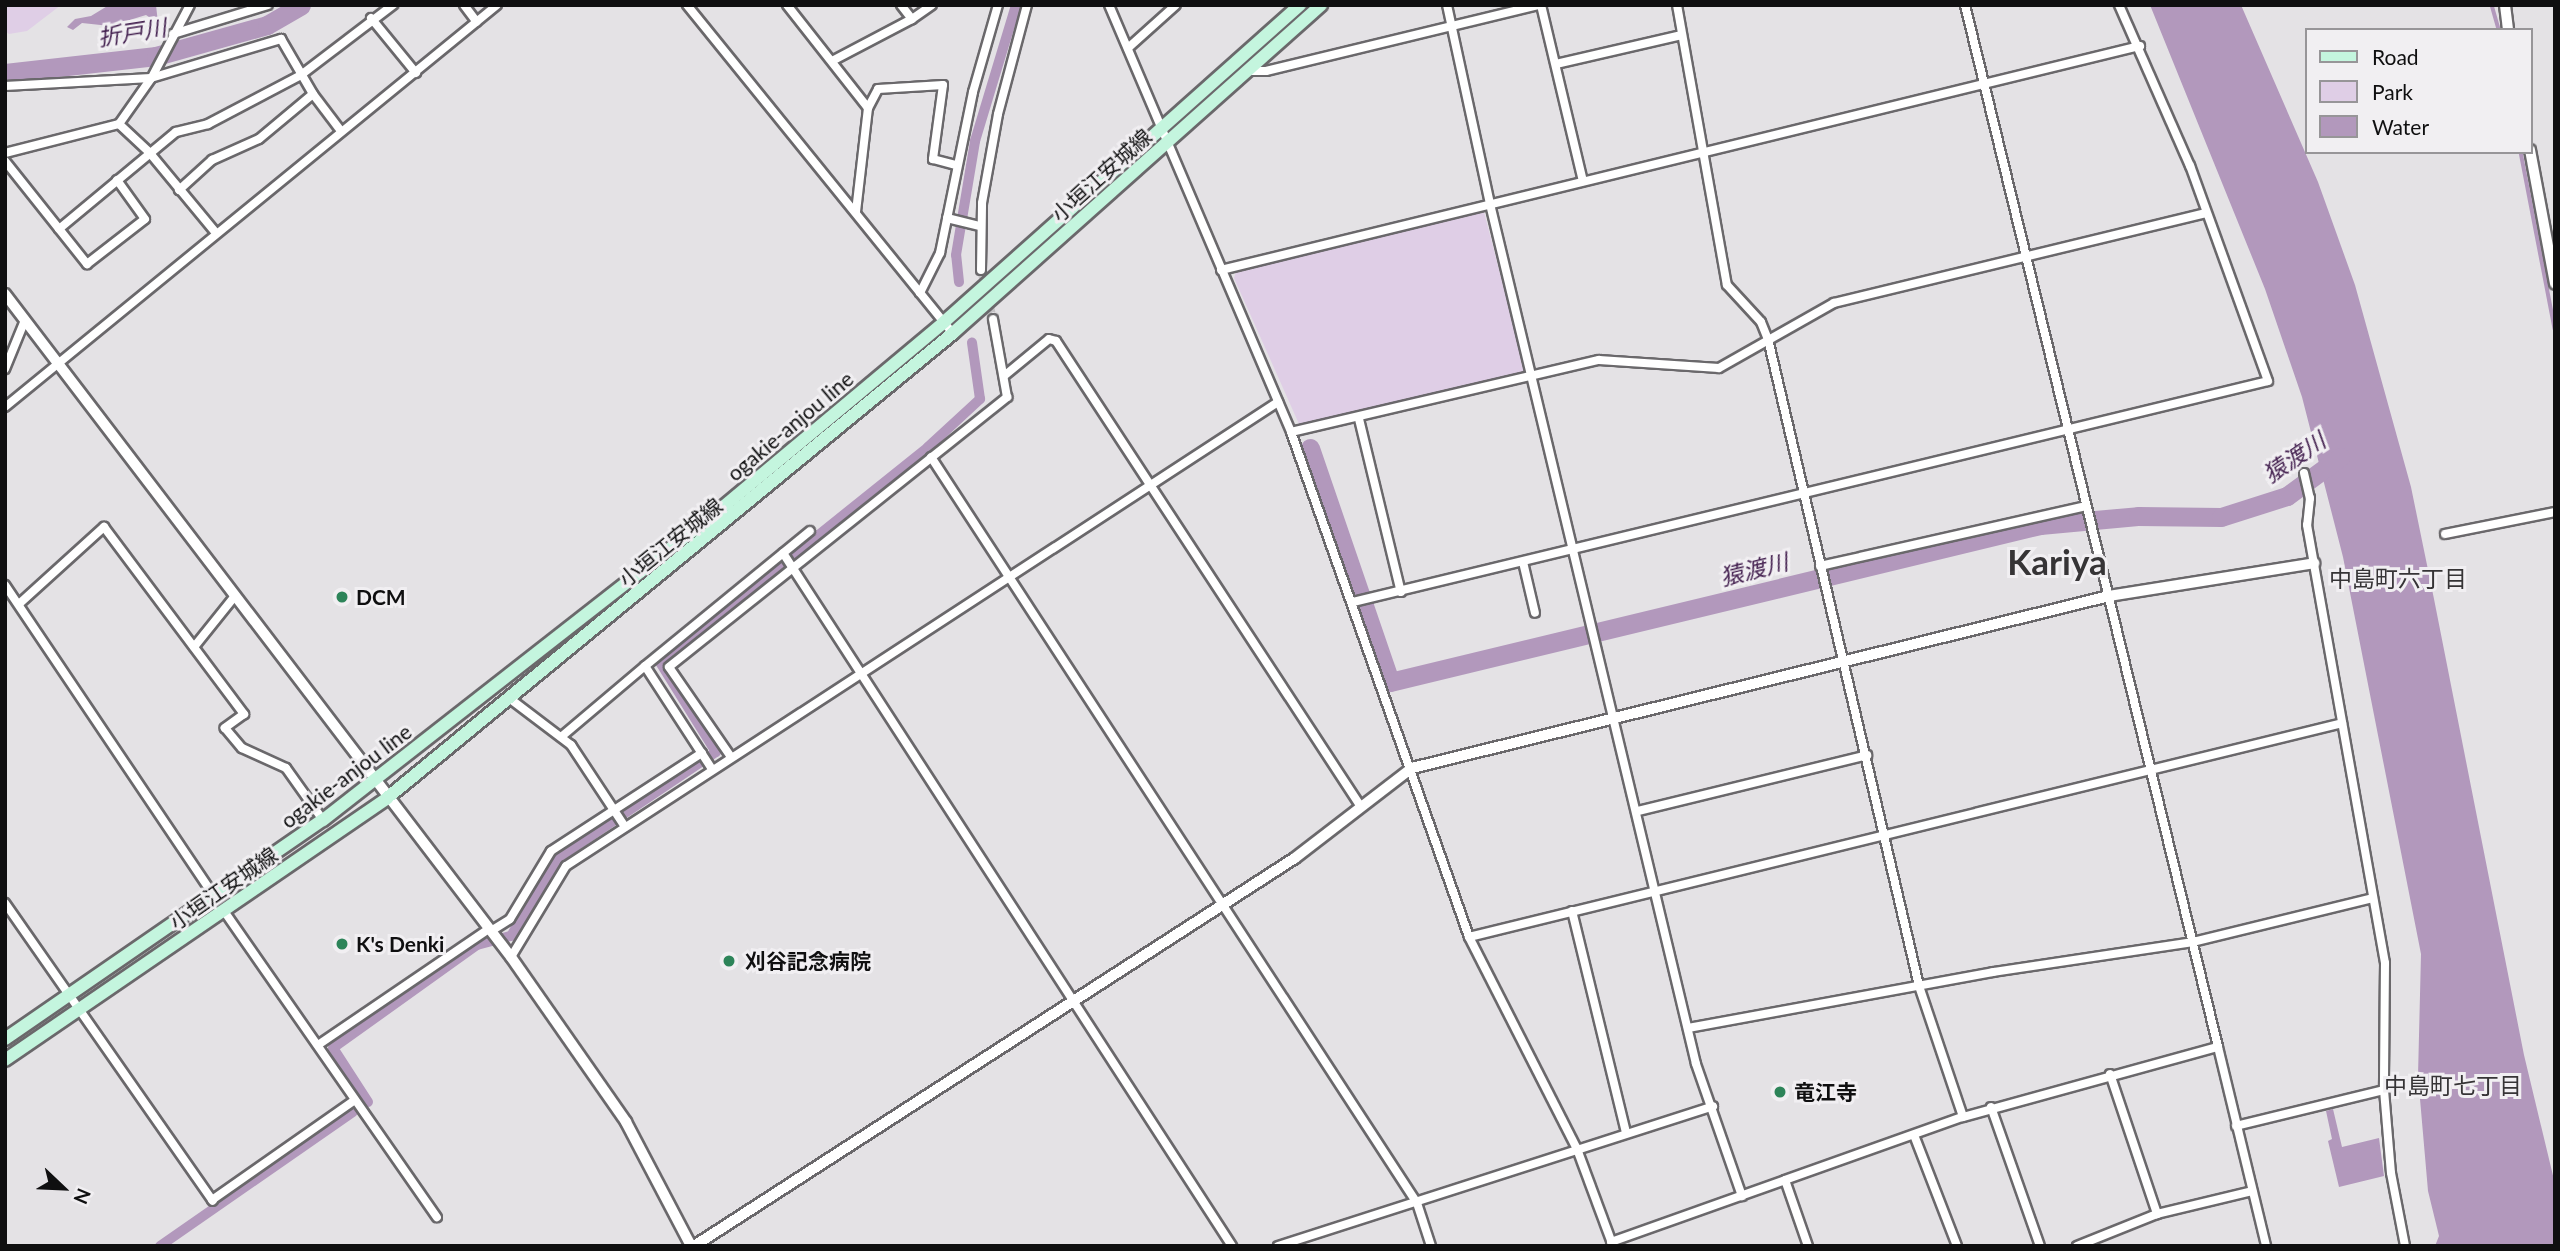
<!DOCTYPE html>
<html>
<head>
<meta charset="utf-8">
<style>
  body { margin:0 }
  #map { position:relative; width:2560px; height:1251px; overflow:hidden; background:#e4e2e5; font-family:Lato,"Noto Sans JP",sans-serif }
  div>[style] { position:absolute }
  [style*='--x'] { left:calc(var(--x)*1px); top:calc(var(--y)*1px); width:calc(var(--w)*1px); rotate:calc(var(--a)*1deg) }
  .green>* { inset:0; background:#dfcee6 }
  .water>* { inset:0; background:#b298bc }
  .stream>* { height:3.5px; margin:-1.75px; padding:0 1.75px; transform-origin:1.75px; border-radius:1.75px; background:#b298bc }
  .canal>* { height:10px; margin:-5px; padding:0 5px; transform-origin:5px; border-radius:5px; background:#b298bc }
  .river>* { height:19px; margin:-9.5px; padding:0 9.5px; transform-origin:9.5px; border-radius:9.5px; background:#b298bc }
  .minor-tunnel>* { height:8px; margin-top:-4px; transform-origin:0; background:repeating-linear-gradient(90deg,#c4c2c5 0 8px,transparent 0 12px) }
  .roads { filter:drop-shadow(2px 0 #6a686b) drop-shadow(-2px 0 #6a686b) drop-shadow(0 2px #6a686b) drop-shadow(0 -2px #6a686b) }
  .minor>* { height:8px; margin:-4px; padding:0 4px; transform-origin:4px; border-radius:4px; background:#fff }
  .tertiary>* { height:10px; margin:-5px; padding:0 5px; transform-origin:5px; border-radius:5px; background:#fff }
  .secondary>* { height:12px; margin:-6px; padding:0 6px; transform-origin:6px; border-radius:6px; background:#c4f5de }
  .dots>* { width:19px; height:19px; translate:-50% -50%; box-sizing:border-box; border:4px solid #f1eff2; border-radius:50% }
  span { translate:-50% -50%; white-space:nowrap; text-align:center; line-height:1.15; -webkit-text-stroke:6px #f1eff2; paint-order:stroke }
  .street-label { font-size:21px; color:#0f0f10 }
  .poi-label { font-size:21px; color:#0f0f10; font-weight:700 }
  .left { translate:0 -50%; text-align:left }
  .water-label { font-size:23px; color:#452251; font-style:italic }
  .neighbourhood-label { font-size:23px; color:#363436 }
  .town-label { font-size:35px; color:#363436; font-weight:700 }
  .frame { position:absolute; inset:0; border:7px solid #0f0f10; pointer-events:none }
  .legend { position:absolute; left:2305px; top:28px; width:228px; height:126px; box-sizing:border-box; background:#f1eff2; border:2px solid #979598; margin:0; padding:9px 12px; list-style:none; font-size:21px; color:#0f0f10 }
  .legend li { display:flex; align-items:center; gap:14px; height:35px }
  .legend b { width:35px; border:2px solid #979598 }
  .north { position:absolute; left:28px; top:1153px; width:70px; height:70px; -webkit-text-stroke:5px #f1eff2; paint-order:stroke; rotate:113deg; font-size:19px; font-weight:700; line-height:28px; text-align:center; color:#0f0f10 }
  .north::after { content:''; display:block; margin:auto; width:24px; height:32px; background:#0f0f10; clip-path:polygon(50% 0,100% 100%,50% 72%,0 100%) }
</style>
</head>
<body>
<div id="map">
  <div class="green">
    <i style="clip-path:polygon(5px 5px,61px 5px,27px 31px,9px 34px,5px 31px)"></i>
    <i style="clip-path:polygon(1484px 212px,1525px 370px,1522px 375px,1299px 424px,1234px 278px,1236px 272px)"></i>
  </div>
  <div class="water">
    <i style="clip-path:polygon(109px 5px,156px 5px,158px 23px,146px 15px,110px 26px,82px 23px,73px 30px,67px 27px,75px 19px,91px 16px)"></i>
    <i style="clip-path:polygon(2150px 5px,2241px 5px,2318px 182px,2355px 285px,2411px 487px,2434px 599px,2524px 1055px,2555px 1184px,2555px 1246px,2435px 1246px,2439px 1236px,2428px 1191px,2418px 1076px,2421px 954px,2343px 557px,2302px 397px,2265px 289px)"></i>
    <i style="clip-path:polygon(2333px 1109px,2342px 1147px,2379px 1138px,2384px 1176px,2339px 1187px,2328px 1141px,2332px 1139px,2326px 1111px)"></i>
  </div>
  <div class="stream">
    <i style="--x:2492;--y:5;--w:26;--a:74"></i>
    <i style="--x:2521;--y:152;--w:180;--a:79.1"></i>
  </div>
  <div class="canal">
    <i style="--x:959;--y:282;--w:27;--a:-96"></i>
    <i style="--x:956;--y:255;--w:116;--a:-80.5"></i>
    <i style="--x:975;--y:141;--w:142;--a:-73.2"></i>
    <i style="--x:368;--y:1102;--w:64;--a:-122.9"></i>
    <i style="--x:333;--y:1048;--w:177;--a:-35.6"></i>
    <i style="--x:477;--y:945;--w:35;--a:-15"></i>
    <i style="--x:511;--y:936;--w:91;--a:-58.9"></i>
    <i style="--x:558;--y:858;--w:190;--a:-33.9"></i>
    <i style="--x:716;--y:752;--w:106;--a:-121.9"></i>
    <i style="--x:660;--y:662;--w:344;--a:-38.7"></i>
    <i style="--x:928;--y:447;--w:71;--a:-42.7"></i>
    <i style="--x:980;--y:399;--w:57;--a:-98.1"></i>
    <i style="--x:160;--y:1246;--w:235;--a:-34.8"></i>
  </div>
  <div class="river">
    <i style="--x:5;--y:73;--w:152;--a:-6.4"></i>
    <i style="--x:156;--y:56;--w:115;--a:-15.6"></i>
    <i style="--x:267;--y:25;--w:39;--a:-30"></i>
    <i style="--x:1310;--y:448;--w:247;--a:71.1"></i>
    <i style="--x:1390;--y:682;--w:669;--a:-13.58"></i>
    <i style="--x:2040;--y:525;--w:98;--a:-5.2"></i>
    <i style="--x:2138;--y:516;--w:83;--a:0.7"></i>
    <i style="--x:2221;--y:517;--w:69;--a:-17.7"></i>
    <i style="--x:2287;--y:496;--w:66;--a:-36.3"></i>
  </div>
  <div class="minor-tunnel">
    <i style="--x:981;--y:270;--w:50;--a:76.2"></i>
  </div>
  <div class="roads">
    <div class="minor">
      <i style="--x:464;--y:5;--w:21;--a:53"></i>
      <i style="--x:687;--y:5;--w:422;--a:51"></i>
      <i style="--x:787;--y:5;--w:131;--a:51.8"></i>
      <i style="--x:868;--y:108;--w:105;--a:96.6"></i>
      <i style="--x:901;--y:5;--w:18;--a:52"></i>
      <i style="--x:912;--y:19;--w:24;--a:-35"></i>
      <i style="--x:1109;--y:5;--w:464;--a:66.9"></i>
      <i style="--x:1291;--y:432;--w:535;--a:70.58"></i>
      <i style="--x:1469;--y:937;--w:238;--a:63"></i>
      <i style="--x:1577;--y:1149;--w:103;--a:69.6"></i>
      <i style="--x:1447;--y:5;--w:204;--a:77.8"></i>
      <i style="--x:1490;--y:204;--w:884;--a:76.53"></i>
      <i style="--x:1696;--y:1064;--w:140;--a:70.8"></i>
      <i style="--x:1541;--y:5;--w:181;--a:76.6"></i>
      <i style="--x:1677;--y:5;--w:284;--a:79.9"></i>
      <i style="--x:1727;--y:285;--w:50;--a:47.4"></i>
      <i style="--x:1761;--y:322;--w:18;--a:68"></i>
      <i style="--x:1768;--y:339;--w:664;--a:76.86"></i>
      <i style="--x:1919;--y:986;--w:138;--a:71.4"></i>
      <i style="--x:1963;--y:1117;--w:264;--a:-15.4"></i>
      <i style="--x:2218;--y:1047;--w:205;--a:76.4"></i>
      <i style="--x:1965;--y:5;--w:1072;--a:76.35"></i>
      <i style="--x:371;--y:18;--w:71;--a:50.7"></i>
      <i style="--x:173;--y:34;--w:99;--a:-17"></i>
      <i style="--x:1128;--y:48;--w:64;--a:-41.9"></i>
      <i style="--x:832;--y:61;--w:90;--a:-27.7"></i>
      <i style="--x:1556;--y:64;--w:129;--a:-13"></i>
      <i style="--x:1247;--y:71;--w:19;--a:0"></i>
      <i style="--x:1266;--y:71;--w:281;--a:-13.6"></i>
      <i style="--x:5;--y:86;--w:146;--a:-3.1"></i>
      <i style="--x:151;--y:78;--w:136;--a:-16.7"></i>
      <i style="--x:281;--y:39;--w:64;--a:59.8"></i>
      <i style="--x:313;--y:94;--w:46;--a:52.9"></i>
      <i style="--x:868;--y:108;--w:21;--a:-62"></i>
      <i style="--x:878;--y:89;--w:65;--a:-3.5"></i>
      <i style="--x:943;--y:85;--w:75;--a:97.7"></i>
      <i style="--x:933;--y:159;--w:24;--a:15"></i>
      <i style="--x:119;--y:124;--w:41;--a:43"></i>
      <i style="--x:149;--y:152;--w:105;--a:50.4"></i>
      <i style="--x:5;--y:153;--w:118;--a:-14.3"></i>
      <i style="--x:119;--y:124;--w:57;--a:-54.9"></i>
      <i style="--x:152;--y:77;--w:81;--a:-62.2"></i>
      <i style="--x:5;--y:161;--w:132;--a:51.5"></i>
      <i style="--x:87;--y:264;--w:73;--a:-37.8"></i>
      <i style="--x:145;--y:219;--w:48;--a:-125.7"></i>
      <i style="--x:179;--y:190;--w:45;--a:-42.3"></i>
      <i style="--x:212;--y:160;--w:51;--a:-24.1"></i>
      <i style="--x:259;--y:139;--w:70;--a:-39.8"></i>
      <i style="--x:947;--y:218;--w:34;--a:14"></i>
      <i style="--x:59;--y:229;--w:152;--a:-39.7"></i>
      <i style="--x:176;--y:132;--w:33;--a:-14"></i>
      <i style="--x:208;--y:124;--w:105;--a:-27.8"></i>
      <i style="--x:301;--y:75;--w:116;--a:-37.3"></i>
      <i style="--x:981;--y:270;--w:67;--a:-89.1"></i>
      <i style="--x:982;--y:203;--w:90;--a:-79.8"></i>
      <i style="--x:998;--y:114;--w:113;--a:-75.1"></i>
      <i style="--x:1221;--y:270;--w:946;--a:-13.7"></i>
      <i style="--x:920;--y:293;--w:45;--a:-63.4"></i>
      <i style="--x:940;--y:253;--w:164;--a:-78.4"></i>
      <i style="--x:973;--y:92;--w:91;--a:-74"></i>
      <i style="--x:5;--y:369;--w:53;--a:-67.8"></i>
      <i style="--x:1004;--y:376;--w:58;--a:-39.4"></i>
      <i style="--x:1049;--y:339;--w:7;--a:16"></i>
      <i style="--x:1056;--y:341;--w:557;--a:56.79"></i>
      <i style="--x:5;--y:407;--w:635;--a:-39.25"></i>
      <i style="--x:1359;--y:419;--w:178;--a:76.4"></i>
      <i style="--x:1291;--y:432;--w:316;--a:-13.2"></i>
      <i style="--x:1599;--y:360;--w:120;--a:3.8"></i>
      <i style="--x:1719;--y:368;--w:132;--a:-29.5"></i>
      <i style="--x:1834;--y:303;--w:383;--a:-13.6"></i>
      <i style="--x:931;--y:457;--w:890;--a:56.92"></i>
      <i style="--x:1417;--y:1203;--w:45;--a:72"></i>
      <i style="--x:2304;--y:473;--w:26;--a:77"></i>
      <i style="--x:2310;--y:498;--w:27;--a:96"></i>
      <i style="--x:2307;--y:525;--w:445;--a:79.9"></i>
      <i style="--x:2385;--y:963;--w:127;--a:90.5"></i>
      <i style="--x:2384;--y:1090;--w:83;--a:85.2"></i>
      <i style="--x:2391;--y:1173;--w:74;--a:79.1"></i>
      <i style="--x:2445;--y:534;--w:112;--a:-11.3"></i>
      <i style="--x:783;--y:553;--w:826;--a:57.06"></i>
      <i style="--x:1523;--y:562;--w:52;--a:76.8"></i>
      <i style="--x:1820;--y:566;--w:273;--a:-12.7"></i>
      <i style="--x:5;--y:585;--w:373;--a:56.1"></i>
      <i style="--x:1353;--y:602;--w:941;--a:-13.58"></i>
      <i style="--x:2268;--y:381;--w:229;--a:-109.9"></i>
      <i style="--x:2190;--y:166;--w:176;--a:-113.8"></i>
      <i style="--x:19;--y:604;--w:115;--a:-42.2"></i>
      <i style="--x:104;--y:527;--w:234;--a:53.2"></i>
      <i style="--x:244;--y:714;--w:24;--a:144"></i>
      <i style="--x:225;--y:728;--w:26;--a:50"></i>
      <i style="--x:242;--y:748;--w:48;--a:24.4"></i>
      <i style="--x:286;--y:768;--w:64;--a:54.6"></i>
      <i style="--x:194;--y:647;--w:65;--a:-51.2"></i>
      <i style="--x:645;--y:666;--w:213;--a:-39.3"></i>
      <i style="--x:509;--y:698;--w:78;--a:37.2"></i>
      <i style="--x:571;--y:745;--w:98;--a:56.6"></i>
      <i style="--x:561;--y:737;--w:110;--a:-40.2"></i>
      <i style="--x:645;--y:666;--w:123;--a:57"></i>
      <i style="--x:731;--y:757;--w:109;--a:-124.6"></i>
      <i style="--x:669;--y:667;--w:433;--a:-38.6"></i>
      <i style="--x:1007;--y:397;--w:79;--a:-100.2"></i>
      <i style="--x:1638;--y:811;--w:236;--a:-13.7"></i>
      <i style="--x:5;--y:903;--w:363;--a:55.1"></i>
      <i style="--x:224;--y:911;--w:373;--a:55.2"></i>
      <i style="--x:1572;--y:911;--w:228;--a:76.3"></i>
      <i style="--x:491;--y:931;--w:22;--a:-32"></i>
      <i style="--x:510;--y:919;--w:79;--a:-58.9"></i>
      <i style="--x:551;--y:851;--w:180;--a:-33"></i>
      <i style="--x:1469;--y:937;--w:899;--a:-13.77"></i>
      <i style="--x:511;--y:957;--w:106;--a:-58.9"></i>
      <i style="--x:566;--y:866;--w:850;--a:-33.09"></i>
      <i style="--x:1688;--y:1028;--w:310;--a:-10.4"></i>
      <i style="--x:1993;--y:972;--w:202;--a:-8.5"></i>
      <i style="--x:2193;--y:942;--w:185;--a:-13.7"></i>
      <i style="--x:318;--y:1045;--w:207;--a:-34.2"></i>
      <i style="--x:2110;--y:1074;--w:148;--a:71.4"></i>
      <i style="--x:1991;--y:1107;--w:147;--a:70.6"></i>
      <i style="--x:2236;--y:1126;--w:152;--a:-13.7"></i>
      <i style="--x:1914;--y:1135;--w:119;--a:68.8"></i>
      <i style="--x:1785;--y:1180;--w:70;--a:70.8"></i>
      <i style="--x:212;--y:1200;--w:174;--a:-35"></i>
      <i style="--x:1611;--y:1242;--w:374;--a:-19.6"></i>
      <i style="--x:1278;--y:1246;--w:457;--a:-17.8"></i>
      <i style="--x:2077;--y:1246;--w:86;--a:-21.8"></i>
      <i style="--x:2157;--y:1214;--w:98;--a:-13.6"></i>
    </div>
    <div class="tertiary">
      <i style="--x:2505;--y:5;--w:25;--a:83"></i>
      <i style="--x:2530;--y:150;--w:136;--a:79.4"></i>
      <i style="--x:5;--y:294;--w:834;--a:52.65"></i>
      <i style="--x:511;--y:957;--w:201;--a:55.1"></i>
      <i style="--x:626;--y:1122;--w:140;--a:62.3"></i>
      <i style="--x:694;--y:1246;--w:715;--a:-32.85"></i>
      <i style="--x:1295;--y:858;--w:148;--a:-37.6"></i>
      <i style="--x:1412;--y:768;--w:718;--a:-13.86"></i>
      <i style="--x:2109;--y:596;--w:208;--a:-9.1"></i>
    </div>
    <div class="secondary">
      <i style="--x:5;--y:1039;--w:386;--a:-34.6"></i>
      <i style="--x:323;--y:820;--w:500;--a:-38.02"></i>
      <i style="--x:717;--y:512;--w:296;--a:-39.9"></i>
      <i style="--x:944;--y:322;--w:477;--a:-41.7"></i>
      <i style="--x:5;--y:1060;--w:463;--a:-34.4"></i>
      <i style="--x:387;--y:798;--w:733;--a:-39.4"></i>
      <i style="--x:953;--y:333;--w:493;--a:-41.7"></i>
    </div>
  </div>
  <div class="dots">
    <i style="left:342px;top:597px;background:#2d8459"></i>
    <i style="left:342px;top:944px;background:#2d8459"></i>
    <i style="left:729px;top:961px;background:#2d8459"></i>
    <i style="left:1780px;top:1092px;background:#2d8459"></i>
  </div>
  <div class="street-label">
    <span style="left:1101px;top:175px;rotate:-42deg">小垣江安城線</span>
    <span style="left:790px;top:426px;rotate:-40deg">ogakie-anjou line</span>
    <span style="left:670px;top:542px;rotate:-39deg">小垣江安城線</span>
    <span style="left:346px;top:776px;rotate:-37deg">ogakie-anjou line</span>
    <span style="left:223px;top:888px;rotate:-35deg">小垣江安城線</span>
  </div>
  <div class="poi-label">
    <span class="left" style="left:356px;top:597px">DCM</span>
    <span class="left" style="left:356px;top:944px">K's Denki</span>
    <span class="left" style="left:745px;top:961px">刈谷記念病院</span>
    <span class="left" style="left:1794px;top:1092px">竜江寺</span>
  </div>
  <div class="water-label">
    <span style="left:132px;top:32px;rotate:-9deg">折戸川</span>
    <span style="left:2294px;top:457px;rotate:-34deg">猿渡川</span>
    <span style="left:1754px;top:569px;rotate:-14deg">猿渡川</span>
  </div>
  <div class="neighbourhood-label">
    <span style="left:2398px;top:578px">中島町六丁目</span>
    <span style="left:2453px;top:1085px">中島町七丁目</span>
  </div>
  <div class="town-label">
    <span style="left:2057px;top:561px">Kariya</span>
  </div>
  <div class="frame"></div>
  <ul class="legend">
  <li><b style="height:9px;background:#c4f5de"></b>Road</li>
  <li><b style="height:19px;background:#dfcee6"></b>Park</li>
  <li><b style="height:19px;background:#b298bc"></b>Water</li>
  </ul>
  <div class="north">N</div>
</div>
</body>
</html>
